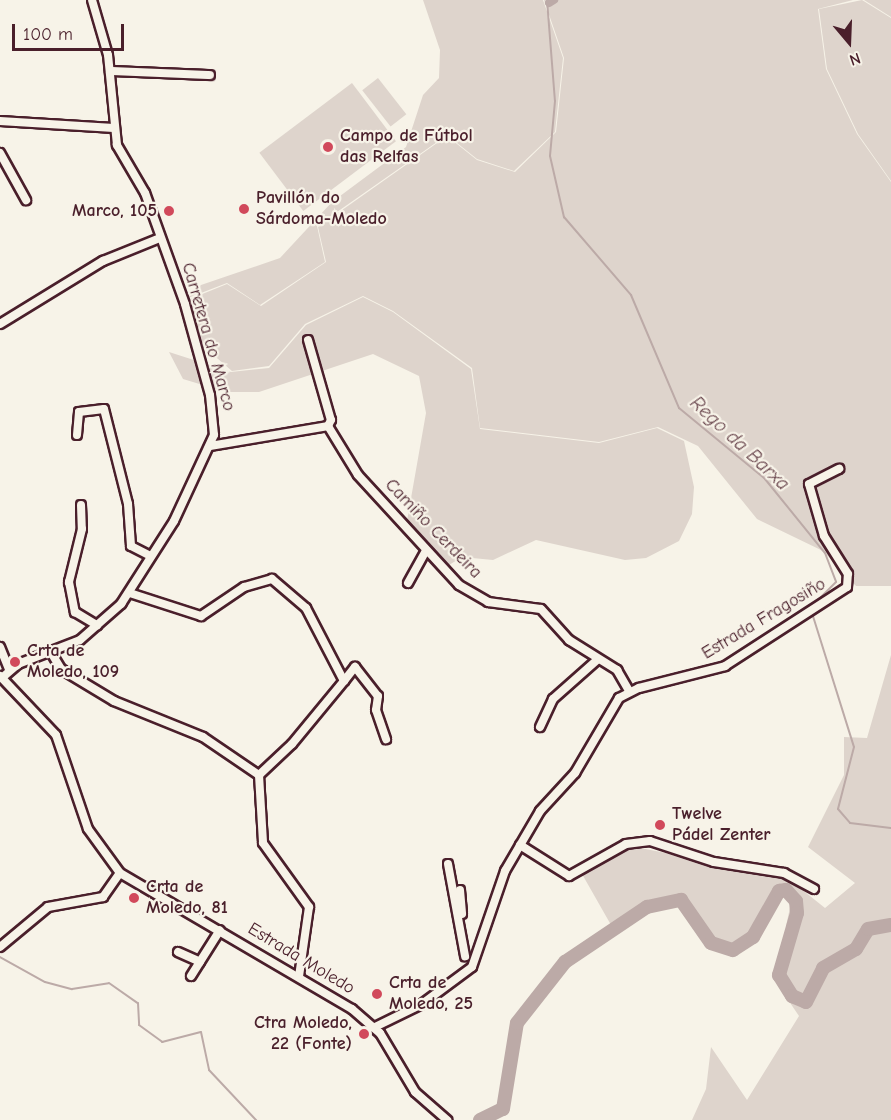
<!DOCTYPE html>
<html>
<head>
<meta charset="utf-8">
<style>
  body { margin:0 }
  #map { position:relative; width:891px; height:1120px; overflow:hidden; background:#f7f3e8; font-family:"Comic Neue",sans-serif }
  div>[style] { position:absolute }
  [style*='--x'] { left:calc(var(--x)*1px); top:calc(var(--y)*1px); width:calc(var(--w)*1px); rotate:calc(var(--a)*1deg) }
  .green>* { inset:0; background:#ded4cc; transform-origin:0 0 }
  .stream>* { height:2px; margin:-1px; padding:0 1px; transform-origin:1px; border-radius:1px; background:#bcaaa7 }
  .canal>* { height:8px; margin:-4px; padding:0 4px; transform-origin:4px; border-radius:4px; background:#bcaaa7 }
  .river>* { height:14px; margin:-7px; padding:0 7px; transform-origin:7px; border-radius:7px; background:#bcaaa7 }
  .roads { filter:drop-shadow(2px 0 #4a1f2b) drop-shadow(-2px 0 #4a1f2b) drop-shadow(0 2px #4a1f2b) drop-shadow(0 -2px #4a1f2b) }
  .minor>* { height:8px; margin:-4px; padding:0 4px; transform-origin:4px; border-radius:4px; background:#f7f3e8 }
  .dots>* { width:16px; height:16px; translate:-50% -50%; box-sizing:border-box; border:3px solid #f7f3e8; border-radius:50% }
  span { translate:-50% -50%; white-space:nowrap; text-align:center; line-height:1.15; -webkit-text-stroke:4.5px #f7f3e8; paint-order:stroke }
  .poi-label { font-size:18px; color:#4a1f2b; font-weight:700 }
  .left { translate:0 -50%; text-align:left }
  .right { translate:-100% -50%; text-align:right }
  .street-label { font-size:18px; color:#4a1f2b }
  .water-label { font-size:20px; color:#6c4950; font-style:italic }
  .north { position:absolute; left:819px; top:12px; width:60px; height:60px; -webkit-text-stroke:4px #f7f3e8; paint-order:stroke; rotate:161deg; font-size:16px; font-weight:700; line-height:24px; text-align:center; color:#4a1f2b }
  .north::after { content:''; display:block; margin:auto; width:21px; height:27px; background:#4a1f2b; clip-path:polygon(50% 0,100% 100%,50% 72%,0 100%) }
  .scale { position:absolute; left:12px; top:24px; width:112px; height:27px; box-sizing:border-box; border:3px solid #4a1f2b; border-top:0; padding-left:8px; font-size:18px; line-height:21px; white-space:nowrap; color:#4a1f2b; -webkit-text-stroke:4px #f7f3e8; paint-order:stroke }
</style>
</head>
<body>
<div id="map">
  <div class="green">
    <i style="clip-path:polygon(423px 0,543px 0,563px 58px,555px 132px,514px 171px,477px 159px,447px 135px,317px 226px,325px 262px,260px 305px,227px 283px,188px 298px,201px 285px,280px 258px,332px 202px,406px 147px,423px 95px,439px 78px,440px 50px)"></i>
    <i style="clip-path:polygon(544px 0,853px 0,818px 9px,826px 69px,857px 134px,891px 182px,891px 586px,856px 586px,823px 551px,757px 519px,698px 446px,658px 427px,599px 442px,480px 428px,472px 368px,393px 311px,363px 296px,305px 324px,269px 366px,232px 371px,203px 346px,190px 299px,227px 284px,261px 306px,326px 262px,318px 227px,447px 136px,477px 160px,515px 172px,556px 132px,564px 58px)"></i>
    <i style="clip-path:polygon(862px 0,891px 18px,891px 181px,858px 134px,827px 69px,819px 9px)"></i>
    <i style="clip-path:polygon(864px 0,891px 0,891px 17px)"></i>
    <i style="left:378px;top:78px;width:46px;height:20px;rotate:52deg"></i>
    <i style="left:352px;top:83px;width:73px;height:116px;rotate:53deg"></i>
    <i style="clip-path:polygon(363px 297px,393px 312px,471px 369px,480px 429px,599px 443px,657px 428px,684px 441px,694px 487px,692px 514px,679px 541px,646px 558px,625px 560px,536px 540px,493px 560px,462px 557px,449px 565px,407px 521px,426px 413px,419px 376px,373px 354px,259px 392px,226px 392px,183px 379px,169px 352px,231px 372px,269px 368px,306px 325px)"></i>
    <i style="clip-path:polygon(891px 655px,891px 1120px,692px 1120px,706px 1089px,711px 1047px,747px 1100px,799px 1016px,776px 982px,792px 936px,786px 926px,791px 903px,782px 896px,757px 940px,733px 955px,707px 948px,680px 905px,650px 912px,615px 932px,582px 874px,630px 846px,785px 876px,825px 908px,855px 883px,808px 847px,844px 775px,844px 737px,867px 738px)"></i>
  </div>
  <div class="stream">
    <i style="--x:547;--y:0;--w:101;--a:85.5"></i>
    <i style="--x:555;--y:101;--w:55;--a:95.2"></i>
    <i style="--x:550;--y:156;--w:63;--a:77.1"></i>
    <i style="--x:564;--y:217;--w:103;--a:49.3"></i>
    <i style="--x:631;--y:295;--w:123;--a:67"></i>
    <i style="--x:679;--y:408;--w:112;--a:39.5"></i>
    <i style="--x:765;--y:479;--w:95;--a:51"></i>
    <i style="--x:825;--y:553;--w:31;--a:69"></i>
    <i style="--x:836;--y:582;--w:37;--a:135"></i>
    <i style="--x:812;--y:613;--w:140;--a:72.6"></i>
    <i style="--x:854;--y:747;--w:64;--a:104.5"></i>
    <i style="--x:838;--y:809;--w:18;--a:49"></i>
    <i style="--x:850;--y:823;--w:41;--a:7"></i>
    <i style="--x:0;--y:957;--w:51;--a:29.1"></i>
    <i style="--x:45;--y:982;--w:28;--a:15"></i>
    <i style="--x:72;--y:989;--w:37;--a:-9"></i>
    <i style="--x:109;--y:983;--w:35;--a:35"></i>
    <i style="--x:138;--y:1003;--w:22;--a:87"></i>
    <i style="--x:139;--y:1025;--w:29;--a:36"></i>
    <i style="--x:162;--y:1042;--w:40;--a:-14.4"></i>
    <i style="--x:201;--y:1032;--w:39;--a:78"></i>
    <i style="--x:209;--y:1070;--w:69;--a:46.8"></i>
  </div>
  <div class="canal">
    <i style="--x:549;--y:3;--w:6;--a:-31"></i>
  </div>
  <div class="river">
    <i style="--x:480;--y:1120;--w:25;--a:-26"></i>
    <i style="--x:503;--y:1109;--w:87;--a:-80.8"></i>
    <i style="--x:517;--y:1023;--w:78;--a:-51.8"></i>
    <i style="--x:565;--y:962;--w:99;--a:-33.9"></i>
    <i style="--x:647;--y:907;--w:35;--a:-12"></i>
    <i style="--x:681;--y:900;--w:52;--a:55.1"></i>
    <i style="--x:711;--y:943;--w:23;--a:18"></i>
    <i style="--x:733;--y:950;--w:24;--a:-33"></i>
    <i style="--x:753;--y:937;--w:53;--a:-60.5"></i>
    <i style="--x:779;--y:891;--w:7;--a:-8"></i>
    <i style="--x:786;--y:890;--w:15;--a:48"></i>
    <i style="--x:796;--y:901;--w:12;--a:85"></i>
    <i style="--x:797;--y:913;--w:65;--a:106.2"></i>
    <i style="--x:779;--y:975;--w:25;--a:58"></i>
    <i style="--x:792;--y:996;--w:15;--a:23"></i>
    <i style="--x:806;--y:1002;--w:38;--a:-63"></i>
    <i style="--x:823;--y:968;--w:38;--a:-30"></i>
    <i style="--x:856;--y:949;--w:23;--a:-59"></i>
    <i style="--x:868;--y:929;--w:23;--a:-10"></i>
  </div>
  <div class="roads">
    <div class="minor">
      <i style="--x:110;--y:71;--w:100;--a:2.3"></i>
      <i style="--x:0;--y:121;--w:114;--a:3.5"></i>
      <i style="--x:0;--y:153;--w:54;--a:61"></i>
      <i style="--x:0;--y:324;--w:121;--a:-31.5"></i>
      <i style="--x:103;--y:261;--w:61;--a:-22"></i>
      <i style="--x:308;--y:340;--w:83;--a:74"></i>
      <i style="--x:331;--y:420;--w:7;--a:117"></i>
      <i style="--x:77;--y:435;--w:23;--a:-85"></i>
      <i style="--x:79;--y:412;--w:25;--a:-7"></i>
      <i style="--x:104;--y:409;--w:98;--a:75.8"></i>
      <i style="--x:128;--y:504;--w:42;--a:85.9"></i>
      <i style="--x:131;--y:546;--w:22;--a:27"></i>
      <i style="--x:210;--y:446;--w:120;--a:-9.6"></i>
      <i style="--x:328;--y:426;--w:57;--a:58.5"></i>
      <i style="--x:358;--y:475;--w:149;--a:47.4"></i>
      <i style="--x:459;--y:585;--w:34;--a:30"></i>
      <i style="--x:488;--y:602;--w:53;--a:7.5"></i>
      <i style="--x:541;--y:609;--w:42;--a:47.9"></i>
      <i style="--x:569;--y:640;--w:57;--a:32"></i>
      <i style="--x:617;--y:670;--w:24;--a:60"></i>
      <i style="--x:81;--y:505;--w:24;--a:88"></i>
      <i style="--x:82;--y:529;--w:55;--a:103.8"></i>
      <i style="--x:69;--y:582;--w:31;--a:79"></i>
      <i style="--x:75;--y:612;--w:26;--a:31"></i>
      <i style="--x:408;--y:583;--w:37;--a:-61"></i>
      <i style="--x:0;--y:647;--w:24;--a:68"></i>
      <i style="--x:52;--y:654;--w:17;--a:59"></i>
      <i style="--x:61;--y:669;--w:62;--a:31.1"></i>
      <i style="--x:114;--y:701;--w:96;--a:22"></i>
      <i style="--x:203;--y:737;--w:68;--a:34.2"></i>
      <i style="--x:259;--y:775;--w:45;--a:-43.2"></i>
      <i style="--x:292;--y:744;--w:82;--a:-50.5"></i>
      <i style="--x:344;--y:681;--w:82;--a:-117.5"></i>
      <i style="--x:306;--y:608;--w:45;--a:-139.5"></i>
      <i style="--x:272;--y:579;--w:29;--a:164"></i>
      <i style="--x:244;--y:587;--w:52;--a:146"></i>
      <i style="--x:201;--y:616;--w:75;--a:-162.1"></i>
      <i style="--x:0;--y:676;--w:81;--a:46.5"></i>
      <i style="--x:56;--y:735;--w:99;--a:71.2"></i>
      <i style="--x:88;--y:829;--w:54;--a:54"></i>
      <i style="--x:120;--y:873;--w:269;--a:30.4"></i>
      <i style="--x:352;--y:1009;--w:37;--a:41"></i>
      <i style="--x:380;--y:1033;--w:69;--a:59.3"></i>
      <i style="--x:415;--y:1092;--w:43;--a:41.2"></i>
      <i style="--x:3;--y:677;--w:20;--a:-41"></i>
      <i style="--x:18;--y:664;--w:66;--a:-21.2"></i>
      <i style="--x:80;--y:640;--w:55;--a:-41.3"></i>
      <i style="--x:121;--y:604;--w:98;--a:-57.4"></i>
      <i style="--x:174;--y:521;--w:95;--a:-65.1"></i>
      <i style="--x:214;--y:435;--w:40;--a:-95.7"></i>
      <i style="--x:210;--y:395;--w:94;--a:-105.4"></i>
      <i style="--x:185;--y:304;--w:118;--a:-109.8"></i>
      <i style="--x:145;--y:193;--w:56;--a:-120.3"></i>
      <i style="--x:117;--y:145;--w:90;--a:-95.7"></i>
      <i style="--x:108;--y:55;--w:57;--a:-106.2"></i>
      <i style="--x:344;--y:681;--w:18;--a:-52"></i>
      <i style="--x:355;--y:667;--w:37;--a:52"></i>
      <i style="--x:378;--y:696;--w:14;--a:98"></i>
      <i style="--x:376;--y:710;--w:31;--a:71"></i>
      <i style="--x:540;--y:727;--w:31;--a:-65"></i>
      <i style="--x:553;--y:699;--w:60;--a:-41.6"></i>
      <i style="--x:259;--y:775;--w:68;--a:86.6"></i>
      <i style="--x:263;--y:843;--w:79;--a:54.3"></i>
      <i style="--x:309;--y:907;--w:70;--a:98.2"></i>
      <i style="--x:520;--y:845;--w:58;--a:32.3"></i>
      <i style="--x:569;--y:876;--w:65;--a:-29.3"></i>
      <i style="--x:626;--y:844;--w:24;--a:-7"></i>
      <i style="--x:650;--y:841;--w:67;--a:18.2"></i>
      <i style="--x:714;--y:862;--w:71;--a:8.9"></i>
      <i style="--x:784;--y:873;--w:34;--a:28"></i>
      <i style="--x:448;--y:864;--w:94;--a:79.5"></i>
      <i style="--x:460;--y:890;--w:24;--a:85"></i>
      <i style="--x:0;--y:947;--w:62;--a:-39.8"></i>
      <i style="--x:48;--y:907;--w:56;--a:-10.3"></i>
      <i style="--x:103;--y:897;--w:29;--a:-55"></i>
      <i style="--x:178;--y:952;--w:24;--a:24"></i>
      <i style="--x:191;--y:976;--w:54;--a:-57.8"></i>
      <i style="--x:375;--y:1027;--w:52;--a:-26.1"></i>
      <i style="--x:422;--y:1004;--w:62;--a:-36.5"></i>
      <i style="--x:472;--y:967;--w:102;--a:-71"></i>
      <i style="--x:505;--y:871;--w:69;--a:-59.7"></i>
      <i style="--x:540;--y:811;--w:52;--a:-47.4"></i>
      <i style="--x:575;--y:773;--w:87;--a:-59.6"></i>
      <i style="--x:619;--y:698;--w:22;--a:-27"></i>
      <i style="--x:639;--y:688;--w:89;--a:-14.3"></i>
      <i style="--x:725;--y:666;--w:145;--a:-32.9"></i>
      <i style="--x:847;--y:587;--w:13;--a:-86"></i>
      <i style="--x:848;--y:574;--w:45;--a:-122.3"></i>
      <i style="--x:824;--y:536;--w:54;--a:-106.1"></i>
      <i style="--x:809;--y:484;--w:34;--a:-27"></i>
    </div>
  </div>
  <div class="dots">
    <i style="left:328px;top:147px;background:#d1495b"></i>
    <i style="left:244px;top:209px;background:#d1495b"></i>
    <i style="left:169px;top:211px;background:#d1495b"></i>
    <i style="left:15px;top:662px;background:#d1495b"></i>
    <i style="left:660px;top:825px;background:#d1495b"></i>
    <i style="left:134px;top:898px;background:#d1495b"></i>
    <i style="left:377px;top:994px;background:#d1495b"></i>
    <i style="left:364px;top:1034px;background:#d1495b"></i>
  </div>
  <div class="poi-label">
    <span class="left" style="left:340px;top:147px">Campo de Fútbol<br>das Relfas</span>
    <span class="left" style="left:256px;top:209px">Pavillón do<br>Sárdoma-Moledo</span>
    <span class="right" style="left:157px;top:211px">Marco, 105</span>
    <span class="left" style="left:27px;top:662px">Crta de<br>Moledo, 109</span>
    <span class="left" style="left:672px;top:825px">Twelve<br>Pádel Zenter</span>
    <span class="left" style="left:146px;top:898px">Crta de<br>Moledo, 81</span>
    <span class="left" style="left:389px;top:994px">Crta de<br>Moledo, 25</span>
    <span class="right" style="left:352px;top:1034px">Ctra Moledo,<br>22 (Fonte)</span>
  </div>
  <div class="street-label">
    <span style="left:208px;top:337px;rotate:74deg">Carretera do Marco</span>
    <span style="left:433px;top:529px;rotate:46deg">Camiño Cerdeira</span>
    <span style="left:764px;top:619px;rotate:-31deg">Estrada Fragosiño</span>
    <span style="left:301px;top:959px;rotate:31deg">Estrada Moledo</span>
  </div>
  <div class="water-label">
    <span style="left:740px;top:443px;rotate:43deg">Rego da Barxa</span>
  </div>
  <div class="north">N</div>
  <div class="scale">100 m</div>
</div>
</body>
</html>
